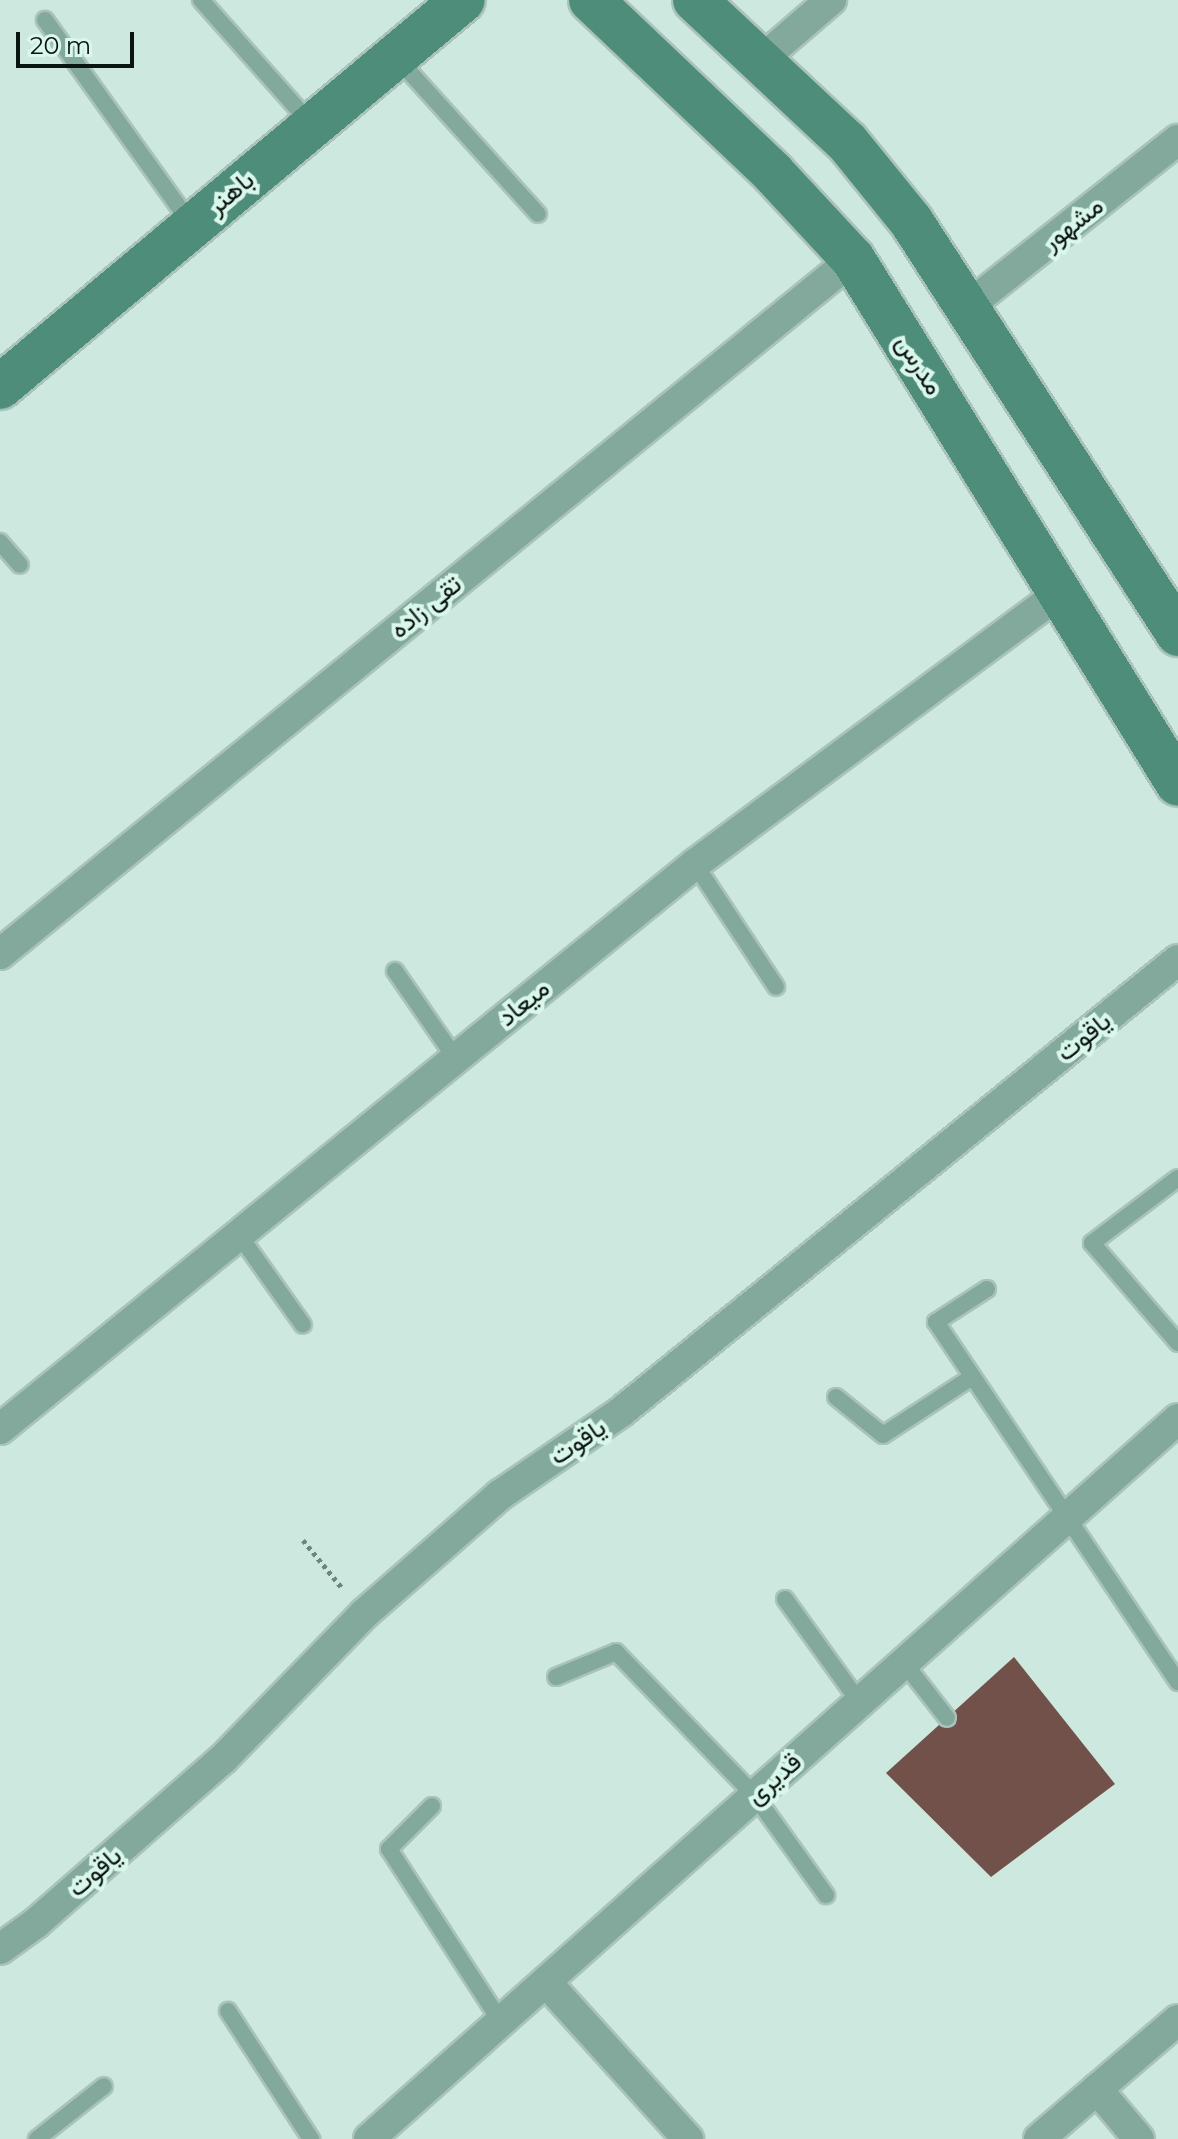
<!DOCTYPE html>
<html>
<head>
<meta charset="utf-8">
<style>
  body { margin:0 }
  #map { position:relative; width:1178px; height:2139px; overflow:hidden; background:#cde9df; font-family:Montserrat,Vazirmatn,sans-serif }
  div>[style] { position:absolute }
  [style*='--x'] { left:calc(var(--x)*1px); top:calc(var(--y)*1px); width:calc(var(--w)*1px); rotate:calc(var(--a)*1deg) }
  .building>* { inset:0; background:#71514a }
  .path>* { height:5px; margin-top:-2.5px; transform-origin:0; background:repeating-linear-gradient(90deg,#70847d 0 4px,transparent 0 8px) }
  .roads { filter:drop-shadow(2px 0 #aac3ba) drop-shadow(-2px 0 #aac3ba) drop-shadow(0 2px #aac3ba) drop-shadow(0 -2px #aac3ba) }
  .lane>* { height:16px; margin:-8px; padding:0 8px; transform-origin:8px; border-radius:8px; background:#82a99c }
  .street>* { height:30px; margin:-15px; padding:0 15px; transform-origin:15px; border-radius:15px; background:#82a99c }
  .secondary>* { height:44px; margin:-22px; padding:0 22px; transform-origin:22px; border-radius:22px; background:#4f8d7b }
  span { translate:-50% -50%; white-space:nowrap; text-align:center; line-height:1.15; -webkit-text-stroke:8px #daf7ec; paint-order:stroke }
  .street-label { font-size:26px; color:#0a1411 }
  .scale { position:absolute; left:16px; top:32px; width:118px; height:36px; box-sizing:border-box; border:4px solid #0a1411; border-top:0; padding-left:10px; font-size:24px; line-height:28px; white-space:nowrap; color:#0a1411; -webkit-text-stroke:6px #daf7ec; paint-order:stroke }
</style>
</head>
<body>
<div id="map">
  <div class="building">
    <i style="clip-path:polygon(1014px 1657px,1115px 1784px,991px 1877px,886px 1773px)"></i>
  </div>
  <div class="path">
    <i style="--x:303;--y:1540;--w:63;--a:50.8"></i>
  </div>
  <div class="roads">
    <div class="lane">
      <i style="--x:201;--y:0;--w:166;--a:48.4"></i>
      <i style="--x:45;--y:20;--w:251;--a:54.4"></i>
      <i style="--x:397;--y:58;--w:210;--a:47.9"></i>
      <i style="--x:0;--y:542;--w:30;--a:49"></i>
      <i style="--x:695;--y:864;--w:147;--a:56.6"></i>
      <i style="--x:395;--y:971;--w:107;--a:55.3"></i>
      <i style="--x:1178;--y:1178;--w:108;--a:142.9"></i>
      <i style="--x:1092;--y:1243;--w:132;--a:49.3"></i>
      <i style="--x:239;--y:1235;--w:110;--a:54.6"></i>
      <i style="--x:987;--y:1289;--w:61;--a:147.1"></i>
      <i style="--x:936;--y:1322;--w:434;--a:56.1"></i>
      <i style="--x:836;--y:1397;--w:60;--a:39"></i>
      <i style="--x:883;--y:1435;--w:106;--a:-33.1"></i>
      <i style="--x:785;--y:1599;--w:128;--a:54.2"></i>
      <i style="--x:905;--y:1664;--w:68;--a:52.1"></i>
      <i style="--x:556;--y:1677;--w:65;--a:-22.6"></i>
      <i style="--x:616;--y:1652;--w:200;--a:46"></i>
      <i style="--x:755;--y:1796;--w:122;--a:54.4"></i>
      <i style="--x:432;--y:1806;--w:61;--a:135"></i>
      <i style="--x:389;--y:1849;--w:206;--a:57.1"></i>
      <i style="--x:228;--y:2011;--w:153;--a:57"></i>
      <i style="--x:37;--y:2139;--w:85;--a:-38.3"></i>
    </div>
    <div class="street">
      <i style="--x:760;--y:61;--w:94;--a:-40.7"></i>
      <i style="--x:967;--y:307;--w:269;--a:-38.4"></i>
      <i style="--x:0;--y:954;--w:1100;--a:-39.17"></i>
      <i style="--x:0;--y:1429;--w:896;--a:-39.11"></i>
      <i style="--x:695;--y:864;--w:455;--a:-36.6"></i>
      <i style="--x:0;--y:1949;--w:44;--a:-35.8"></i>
      <i style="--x:36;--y:1923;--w:249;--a:-41.3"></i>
      <i style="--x:223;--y:1759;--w:202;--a:-45.8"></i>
      <i style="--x:364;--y:1614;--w:181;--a:-41.2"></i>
      <i style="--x:500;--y:1495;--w:147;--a:-34.4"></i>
      <i style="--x:621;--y:1412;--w:717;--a:-39.06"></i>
      <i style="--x:546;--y:1982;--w:212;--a:47.9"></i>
      <i style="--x:1097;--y:2089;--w:65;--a:50"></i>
      <i style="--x:369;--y:2139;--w:1083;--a:-41.67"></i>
      <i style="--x:1039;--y:2139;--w:183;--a:-40.6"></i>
    </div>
    <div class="secondary">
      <i style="--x:591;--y:0;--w:251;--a:43.5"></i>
      <i style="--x:773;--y:173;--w:117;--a:47.1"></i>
      <i style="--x:853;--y:259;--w:617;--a:58.24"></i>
      <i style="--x:695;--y:0;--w:208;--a:43.1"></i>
      <i style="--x:847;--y:142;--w:102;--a:51"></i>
      <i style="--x:911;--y:221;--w:492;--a:57.1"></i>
      <i style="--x:0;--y:387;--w:603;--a:-39.89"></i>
    </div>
  </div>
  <div class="street-label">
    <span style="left:231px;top:193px;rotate:-40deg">باهنر</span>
    <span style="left:1073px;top:224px;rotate:-38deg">مشهور</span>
    <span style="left:919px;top:365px;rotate:58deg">مدرس</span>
    <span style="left:426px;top:607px;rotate:-39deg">تقی زاده</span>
    <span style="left:524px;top:1003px;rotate:-39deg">میعاد</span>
    <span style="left:1084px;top:1037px;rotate:-39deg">یاقوت</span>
    <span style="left:578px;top:1442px;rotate:-34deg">یاقوت</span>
    <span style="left:774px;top:1779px;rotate:-41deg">قدیری</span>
    <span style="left:95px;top:1872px;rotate:-41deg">یاقوت</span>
  </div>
  <div class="scale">20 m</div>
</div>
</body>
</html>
